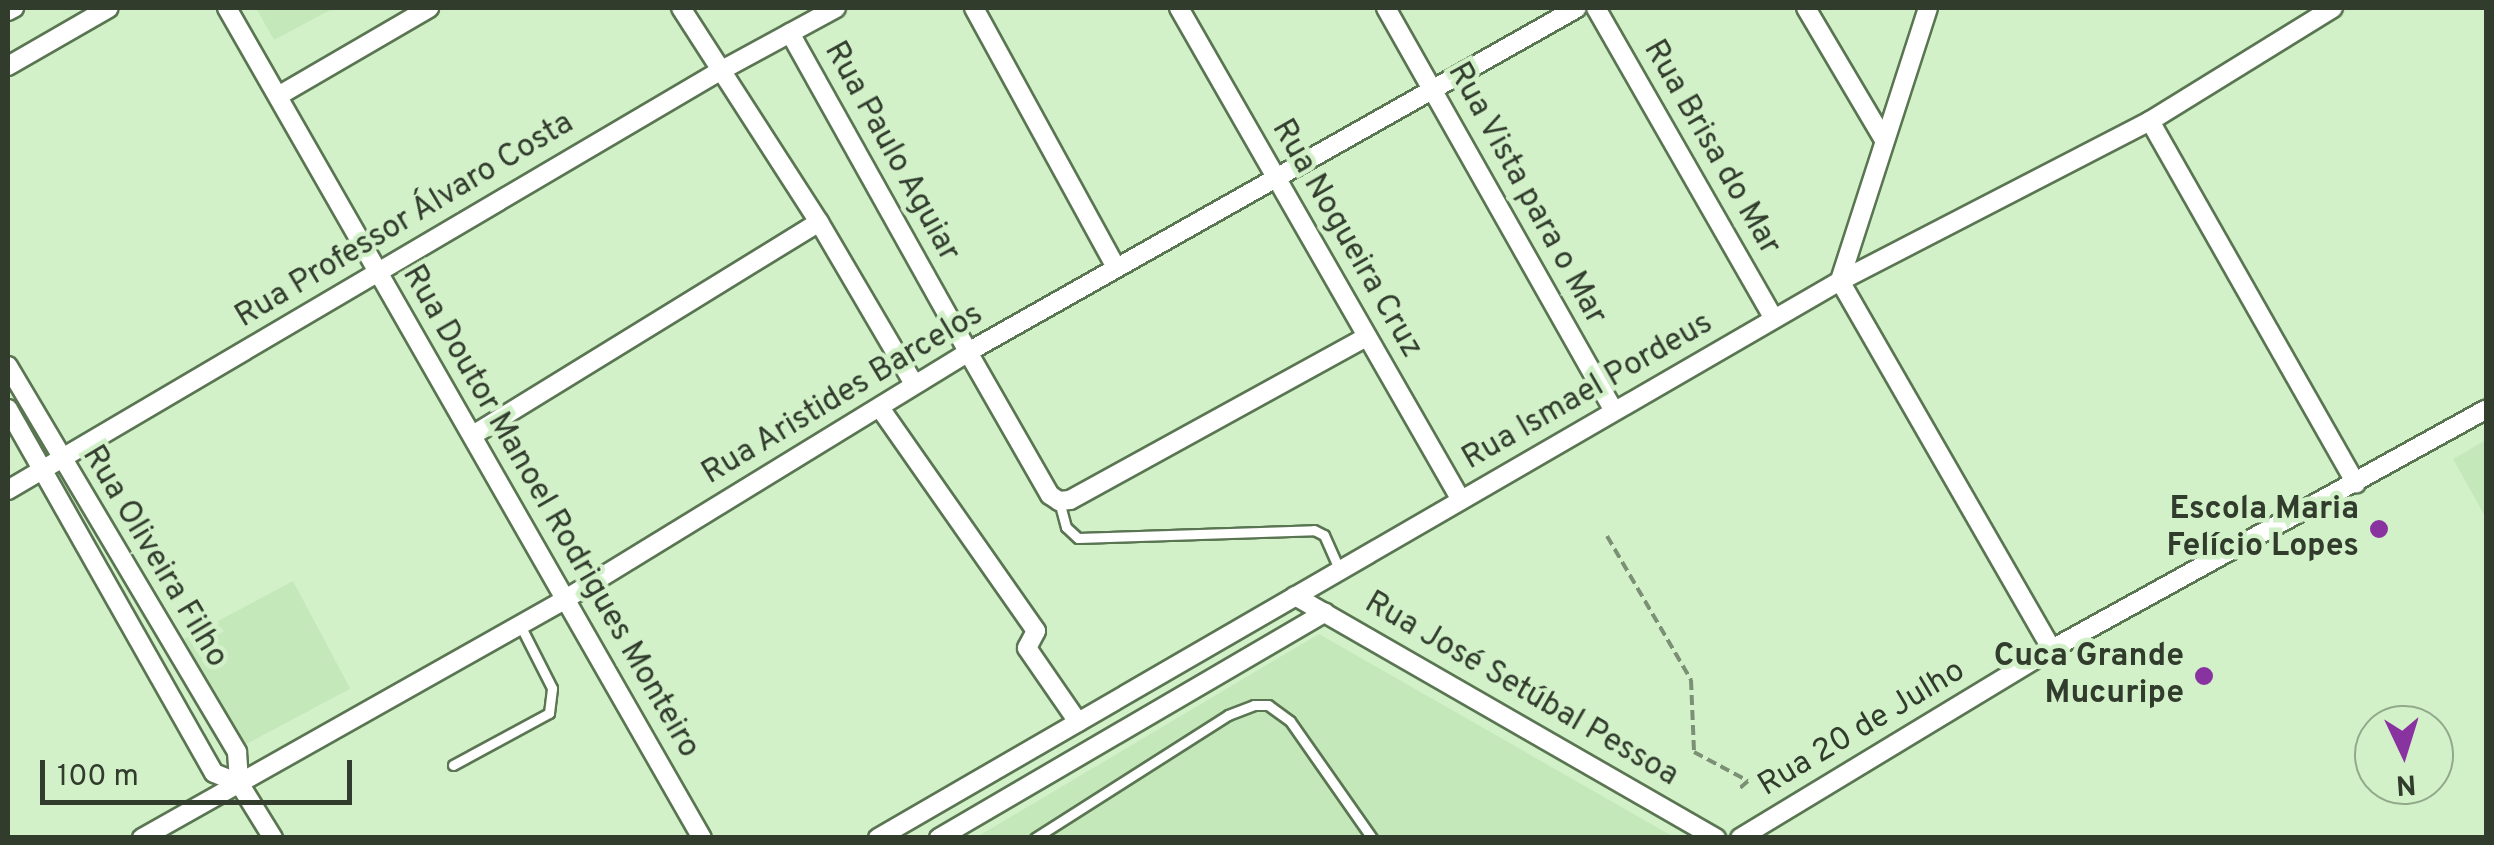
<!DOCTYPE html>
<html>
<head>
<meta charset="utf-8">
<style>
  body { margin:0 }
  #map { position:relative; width:2494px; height:845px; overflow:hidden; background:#d2f1c9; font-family:Overpass,sans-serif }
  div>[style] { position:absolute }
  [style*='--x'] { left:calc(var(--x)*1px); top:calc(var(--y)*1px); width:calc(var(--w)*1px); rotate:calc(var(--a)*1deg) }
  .built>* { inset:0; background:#c5e8ba; transform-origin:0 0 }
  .path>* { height:4px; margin-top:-2px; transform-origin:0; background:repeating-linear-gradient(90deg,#7c9075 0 10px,transparent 0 15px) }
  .roads { filter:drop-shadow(2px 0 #5a7552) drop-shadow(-2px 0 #5a7552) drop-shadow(0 2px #5a7552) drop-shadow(0 -2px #5a7552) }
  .lane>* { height:9px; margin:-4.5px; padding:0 4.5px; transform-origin:4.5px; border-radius:4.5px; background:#fff }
  .street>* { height:18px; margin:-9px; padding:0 9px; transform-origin:9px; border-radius:9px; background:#fff }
  .dots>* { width:28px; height:28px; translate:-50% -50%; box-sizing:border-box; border:5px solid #d2f1c9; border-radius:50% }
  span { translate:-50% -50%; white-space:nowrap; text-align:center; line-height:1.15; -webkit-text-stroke:9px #d2f1c9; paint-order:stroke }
  .street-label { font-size:32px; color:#313c2d }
  .poi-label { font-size:32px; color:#313c2d; font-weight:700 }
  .right { translate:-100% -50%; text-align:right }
  .frame { position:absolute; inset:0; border:10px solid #313c2d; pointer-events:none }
  .north { position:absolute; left:2354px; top:705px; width:100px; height:100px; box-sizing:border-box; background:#d2f1c9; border:2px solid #92a98b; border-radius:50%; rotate:176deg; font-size:28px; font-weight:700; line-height:40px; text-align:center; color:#313c2d }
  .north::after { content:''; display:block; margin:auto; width:35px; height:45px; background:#8933a1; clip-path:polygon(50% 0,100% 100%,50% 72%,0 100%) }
  .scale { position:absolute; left:40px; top:760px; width:312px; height:45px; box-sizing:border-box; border:5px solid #313c2d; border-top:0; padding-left:12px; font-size:30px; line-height:35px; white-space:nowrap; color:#313c2d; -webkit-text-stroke:8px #d2f1c9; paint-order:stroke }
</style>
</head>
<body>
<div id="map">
  <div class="built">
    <i style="clip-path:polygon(256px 8px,334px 8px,274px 40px)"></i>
    <i style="clip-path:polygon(2486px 440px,2486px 518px,2453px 459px)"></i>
    <i style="left:293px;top:581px;width:122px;height:123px;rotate:62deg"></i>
    <i style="clip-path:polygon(1319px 634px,1674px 837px,975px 838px)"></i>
  </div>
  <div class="path">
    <i style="--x:1607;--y:536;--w:167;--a:59.7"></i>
    <i style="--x:1691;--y:680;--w:72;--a:87.6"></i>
    <i style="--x:1694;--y:752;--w:61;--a:28.2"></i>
    <i style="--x:1748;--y:781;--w:11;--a:139"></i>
  </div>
  <div class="roads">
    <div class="lane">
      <i style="--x:1059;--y:501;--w:27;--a:75"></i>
      <i style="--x:1066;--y:527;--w:16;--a:43"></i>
      <i style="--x:1078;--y:538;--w:236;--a:-1.9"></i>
      <i style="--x:1314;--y:530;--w:11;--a:27"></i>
      <i style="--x:1324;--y:535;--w:37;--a:66"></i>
      <i style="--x:453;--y:765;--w:109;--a:-28.4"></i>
      <i style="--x:549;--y:713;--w:25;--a:-83"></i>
      <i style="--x:552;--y:688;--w:71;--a:-116.9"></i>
      <i style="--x:1035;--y:838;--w:229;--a:-32.5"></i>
      <i style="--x:1228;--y:715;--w:28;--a:-21"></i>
      <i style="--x:1254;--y:705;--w:14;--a:0"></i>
      <i style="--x:1268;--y:705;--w:27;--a:36"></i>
      <i style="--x:1290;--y:721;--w:143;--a:55"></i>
    </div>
    <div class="street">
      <i style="--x:227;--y:8;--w:956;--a:60.22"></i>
      <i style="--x:681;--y:8;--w:255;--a:57.2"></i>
      <i style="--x:819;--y:222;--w:188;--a:59.6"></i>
      <i style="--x:974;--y:8;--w:295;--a:61.3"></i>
      <i style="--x:1179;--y:8;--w:567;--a:60.18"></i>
      <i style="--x:1386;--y:8;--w:463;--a:60.5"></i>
      <i style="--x:1596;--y:8;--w:358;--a:60.2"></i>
      <i style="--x:1806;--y:8;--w:153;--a:59.4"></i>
      <i style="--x:1928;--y:8;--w:287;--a:107.9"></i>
      <i style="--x:1840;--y:281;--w:425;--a:60.1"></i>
      <i style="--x:8;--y:11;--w:7;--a:-27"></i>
      <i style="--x:790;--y:33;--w:365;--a:60.8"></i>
      <i style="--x:968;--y:352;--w:165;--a:60.2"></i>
      <i style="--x:1050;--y:495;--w:11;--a:34"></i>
      <i style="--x:1059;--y:501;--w:11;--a:-5"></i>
      <i style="--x:1070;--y:500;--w:339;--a:-28.8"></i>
      <i style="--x:8;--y:66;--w:116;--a:-29.9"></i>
      <i style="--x:278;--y:96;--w:175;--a:-30.2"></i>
      <i style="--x:2150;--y:121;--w:417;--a:60.4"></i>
      <i style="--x:8;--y:366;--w:449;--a:59.3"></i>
      <i style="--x:237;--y:752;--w:31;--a:86"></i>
      <i style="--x:880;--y:408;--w:272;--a:55"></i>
      <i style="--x:1036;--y:631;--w:19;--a:118"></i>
      <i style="--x:1027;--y:648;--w:90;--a:55.4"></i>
      <i style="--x:8;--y:409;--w:418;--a:60.5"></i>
      <i style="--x:214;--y:773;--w:27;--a:22"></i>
      <i style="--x:239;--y:783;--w:65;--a:58.3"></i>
      <i style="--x:473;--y:435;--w:406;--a:-31.6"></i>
      <i style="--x:8;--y:490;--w:826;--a:-30.48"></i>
      <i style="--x:720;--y:71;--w:132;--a:-28.5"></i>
      <i style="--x:1295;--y:596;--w:486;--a:29.9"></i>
      <i style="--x:142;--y:838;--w:484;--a:-29.4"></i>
      <i style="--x:564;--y:600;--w:474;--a:-31.5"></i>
      <i style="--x:968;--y:352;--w:699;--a:-29.46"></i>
      <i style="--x:878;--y:838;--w:1112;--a:-30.07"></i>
      <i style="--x:1840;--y:281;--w:349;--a:-27.3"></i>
      <i style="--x:2150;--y:121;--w:215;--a:-31.7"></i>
      <i style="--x:939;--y:838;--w:447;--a:-30.3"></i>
      <i style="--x:1740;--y:838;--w:365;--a:-31.2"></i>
      <i style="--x:2052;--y:649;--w:496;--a:-28.9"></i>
    </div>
  </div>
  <div class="dots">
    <i style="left:2379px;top:529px;background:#8933a1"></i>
    <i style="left:2204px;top:676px;background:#8933a1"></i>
  </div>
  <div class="street-label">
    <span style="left:1711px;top:148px;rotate:60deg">Rua Brisa do Mar</span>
    <span style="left:891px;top:152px;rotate:61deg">Rua Paulo Aguiar</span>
    <span style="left:1526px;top:194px;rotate:61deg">Rua Vista para o Mar</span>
    <span style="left:405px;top:221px;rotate:-31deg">Rua Professor Álvaro Costa</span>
    <span style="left:1346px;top:239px;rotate:60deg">Rua Nogueira Cruz</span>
    <span style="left:1588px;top:392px;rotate:-30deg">Rua Ismael Pordeus</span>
    <span style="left:843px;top:395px;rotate:-31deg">Rua Aristides Barcelos</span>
    <span style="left:550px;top:512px;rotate:60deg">Rua Doutor Manoel Rodrigues Monteiro</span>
    <span style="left:154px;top:557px;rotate:59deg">Rua Oliveira Filho</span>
    <span style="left:1521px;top:690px;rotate:30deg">Rua José Setúbal Pessoa</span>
    <span style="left:1862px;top:729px;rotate:-31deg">Rua 20 de Julho</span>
  </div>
  <div class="poi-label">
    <span class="right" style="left:2359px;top:529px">Escola Maria<br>Felício Lopes</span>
    <span class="right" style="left:2184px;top:676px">Cuca Grande<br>Mucuripe</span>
  </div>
  <div class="frame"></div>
  <div class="north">N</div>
  <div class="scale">100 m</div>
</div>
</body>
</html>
